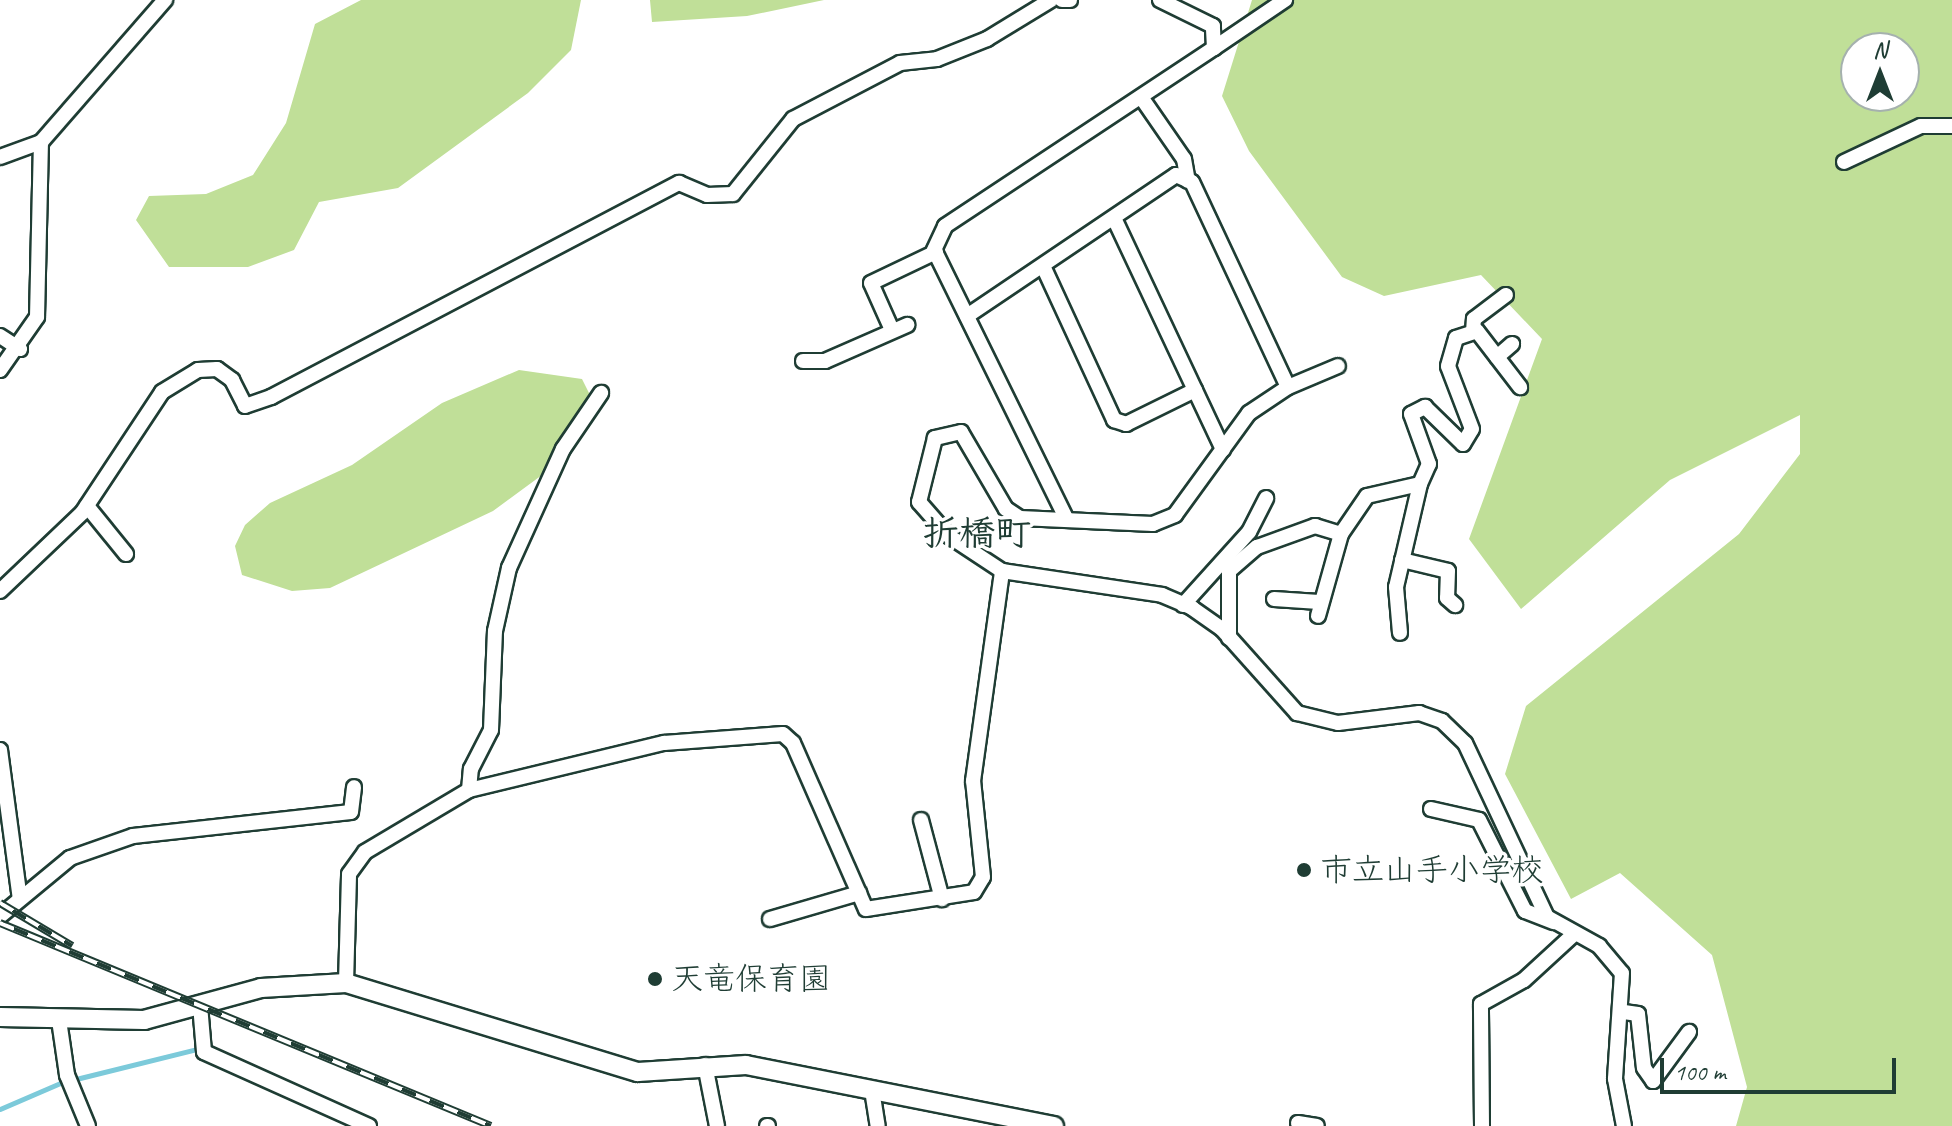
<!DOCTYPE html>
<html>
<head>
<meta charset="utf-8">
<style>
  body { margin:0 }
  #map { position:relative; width:1952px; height:1126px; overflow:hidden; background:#fff; font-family:Caveat,"Klee One",sans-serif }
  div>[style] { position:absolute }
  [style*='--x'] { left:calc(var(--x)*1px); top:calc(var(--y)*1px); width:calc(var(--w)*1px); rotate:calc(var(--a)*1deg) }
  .green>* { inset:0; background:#c0df98 }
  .stream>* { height:5px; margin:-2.5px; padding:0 2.5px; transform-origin:2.5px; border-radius:2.5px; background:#7ccada }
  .roads { filter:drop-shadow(2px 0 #1f3d34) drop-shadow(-2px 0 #1f3d34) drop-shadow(0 2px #1f3d34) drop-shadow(0 -2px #1f3d34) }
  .minor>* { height:14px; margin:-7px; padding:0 7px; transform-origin:7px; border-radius:7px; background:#fff }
  .tertiary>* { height:18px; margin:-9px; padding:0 9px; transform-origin:9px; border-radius:9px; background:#fff }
  .rail>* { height:8px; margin-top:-4px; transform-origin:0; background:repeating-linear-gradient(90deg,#fff 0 15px,#1f3d34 0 30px); box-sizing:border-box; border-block:2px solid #1f3d34 }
  .dots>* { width:22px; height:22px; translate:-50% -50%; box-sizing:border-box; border:4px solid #fff; border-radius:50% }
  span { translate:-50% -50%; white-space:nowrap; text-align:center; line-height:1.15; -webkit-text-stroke:7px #fff; paint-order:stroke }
  .poi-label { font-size:32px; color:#1f3d34 }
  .left { translate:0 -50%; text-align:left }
  .quarter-label { font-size:36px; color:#1f3d34; font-weight:700 }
  .north { position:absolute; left:1840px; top:32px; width:80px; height:80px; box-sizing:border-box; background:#fff; border:2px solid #a5b1ae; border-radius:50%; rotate:0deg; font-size:22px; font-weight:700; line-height:32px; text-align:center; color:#1f3d34 }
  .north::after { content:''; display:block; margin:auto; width:28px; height:36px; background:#1f3d34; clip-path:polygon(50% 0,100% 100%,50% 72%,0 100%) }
  .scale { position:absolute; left:1660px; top:1058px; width:236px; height:36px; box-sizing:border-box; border:4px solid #1f3d34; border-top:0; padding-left:10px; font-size:24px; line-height:28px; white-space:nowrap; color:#1f3d34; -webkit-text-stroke:6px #fff; paint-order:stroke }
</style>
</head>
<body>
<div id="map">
  <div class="green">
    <i style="clip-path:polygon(361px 0,581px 0,571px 50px,528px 93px,398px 188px,319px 202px,294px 250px,248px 267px,169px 267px,136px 220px,149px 196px,206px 194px,253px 175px,286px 123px,315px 24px)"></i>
    <i style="clip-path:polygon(650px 0,824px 0,747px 16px,652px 22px)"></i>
    <i style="clip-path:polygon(evenodd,1252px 0,1952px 0,1952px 1126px,1736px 1126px,1747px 1087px,1712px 955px,1620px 873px,1571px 899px,1505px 774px,1526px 706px,1739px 534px,1800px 454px,1800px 415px,1670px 480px,1521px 609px,1469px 539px,1542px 339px,1481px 275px,1384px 296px,1342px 277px,1249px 151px,1222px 96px,1252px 0,1856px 48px,1904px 48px,1904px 96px,1856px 96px,1856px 48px)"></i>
    <i style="clip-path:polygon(519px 370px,582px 379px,590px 395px,590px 416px,542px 475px,493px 511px,330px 588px,292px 591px,242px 575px,235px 546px,245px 525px,270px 503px,352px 465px,442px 403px)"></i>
  </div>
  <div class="stream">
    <i style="--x:76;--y:1079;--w:121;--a:-13.9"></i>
    <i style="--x:0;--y:1109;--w:65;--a:-23.4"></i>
  </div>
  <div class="roads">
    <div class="minor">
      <i style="--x:1062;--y:0;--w:8;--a:0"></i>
      <i style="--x:1214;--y:48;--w:86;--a:-34.1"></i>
      <i style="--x:1141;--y:97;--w:75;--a:55.3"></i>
      <i style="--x:1184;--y:159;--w:22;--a:80"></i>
      <i style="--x:0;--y:157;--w:44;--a:-20.1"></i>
      <i style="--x:1844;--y:162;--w:85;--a:-25.1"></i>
      <i style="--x:1921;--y:126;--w:31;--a:0"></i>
      <i style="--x:1114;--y:218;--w:256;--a:64.8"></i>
      <i style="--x:1043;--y:266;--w:170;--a:65.2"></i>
      <i style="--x:1114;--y:420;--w:13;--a:18"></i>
      <i style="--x:1126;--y:424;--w:77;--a:-26.2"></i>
      <i style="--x:967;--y:316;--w:252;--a:-34"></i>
      <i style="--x:1176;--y:175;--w:17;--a:24"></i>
      <i style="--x:1192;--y:182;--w:226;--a:64.9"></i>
      <i style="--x:1288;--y:387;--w:47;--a:146.3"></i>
      <i style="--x:1249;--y:413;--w:126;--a:126"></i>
      <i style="--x:1175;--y:515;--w:24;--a:158"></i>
      <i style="--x:1153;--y:524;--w:133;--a:-177.4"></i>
      <i style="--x:1020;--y:518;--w:17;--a:-147"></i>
      <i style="--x:1006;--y:509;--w:89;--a:-120.3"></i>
      <i style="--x:961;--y:432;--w:27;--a:167"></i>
      <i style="--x:935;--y:438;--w:66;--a:104"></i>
      <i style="--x:919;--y:502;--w:45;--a:48.6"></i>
      <i style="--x:949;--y:536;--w:64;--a:33.4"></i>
      <i style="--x:1002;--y:571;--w:162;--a:8.5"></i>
      <i style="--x:1162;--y:595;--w:33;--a:23"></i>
      <i style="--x:1192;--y:608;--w:37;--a:35"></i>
      <i style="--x:1222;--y:629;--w:113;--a:48.2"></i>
      <i style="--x:1297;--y:713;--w:42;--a:13.7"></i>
      <i style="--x:1338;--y:723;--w:82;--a:-7"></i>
      <i style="--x:1419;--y:713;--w:24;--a:19"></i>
      <i style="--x:1442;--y:721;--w:32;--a:44"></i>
      <i style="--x:1465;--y:743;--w:192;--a:64.8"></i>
      <i style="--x:1547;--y:917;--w:60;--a:29.1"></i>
      <i style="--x:1599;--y:946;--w:35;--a:50"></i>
      <i style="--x:1622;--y:973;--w:106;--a:93.8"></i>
      <i style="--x:1615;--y:1079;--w:48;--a:79.2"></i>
      <i style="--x:892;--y:330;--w:51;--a:-114.1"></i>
      <i style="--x:871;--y:283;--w:72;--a:-25.5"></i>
      <i style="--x:1473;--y:332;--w:13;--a:-86"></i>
      <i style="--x:1474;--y:319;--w:40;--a:-37"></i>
      <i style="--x:0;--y:336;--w:24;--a:33"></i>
      <i style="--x:1497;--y:357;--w:20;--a:-41"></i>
      <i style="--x:803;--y:361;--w:22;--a:0"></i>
      <i style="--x:825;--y:361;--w:90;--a:-23.7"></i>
      <i style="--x:0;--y:370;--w:65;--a:-55.1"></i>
      <i style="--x:37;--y:317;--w:175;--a:-88.7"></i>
      <i style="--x:41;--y:142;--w:189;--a:-48.9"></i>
      <i style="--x:1288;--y:387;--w:54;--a:-22.8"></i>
      <i style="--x:1420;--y:484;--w:22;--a:-66"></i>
      <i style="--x:1429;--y:464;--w:53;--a:-109.8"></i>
      <i style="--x:1411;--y:414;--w:16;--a:-27"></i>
      <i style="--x:1425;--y:407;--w:53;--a:44.2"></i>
      <i style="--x:1463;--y:444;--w:17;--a:-59"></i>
      <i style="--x:1472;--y:429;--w:67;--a:-110.9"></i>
      <i style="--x:1448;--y:366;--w:29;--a:-74"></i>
      <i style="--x:1456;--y:338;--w:22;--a:-18"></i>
      <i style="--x:1477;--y:331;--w:71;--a:52.5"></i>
      <i style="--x:87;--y:506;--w:62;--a:50.9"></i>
      <i style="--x:1067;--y:520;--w:301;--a:-116.2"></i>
      <i style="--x:934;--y:250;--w:26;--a:-65"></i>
      <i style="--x:945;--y:226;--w:323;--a:-33.5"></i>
      <i style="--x:1214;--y:48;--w:22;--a:-93"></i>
      <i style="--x:1213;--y:26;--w:59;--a:-153.9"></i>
      <i style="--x:1341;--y:534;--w:46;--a:-55.6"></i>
      <i style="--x:1367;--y:496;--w:54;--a:-12.8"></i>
      <i style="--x:1420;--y:484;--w:106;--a:103.1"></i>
      <i style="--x:1396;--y:587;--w:46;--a:85"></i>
      <i style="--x:1402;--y:560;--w:47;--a:13.4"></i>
      <i style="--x:1448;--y:571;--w:27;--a:92"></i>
      <i style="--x:1447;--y:598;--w:11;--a:41"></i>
      <i style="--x:0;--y:591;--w:113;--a:-43.6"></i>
      <i style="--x:82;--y:513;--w:145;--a:-56.5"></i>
      <i style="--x:162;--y:392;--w:42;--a:-31.4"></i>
      <i style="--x:198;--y:370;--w:19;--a:-3"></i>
      <i style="--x:217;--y:369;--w:19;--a:36"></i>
      <i style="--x:232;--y:380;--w:29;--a:63"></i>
      <i style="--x:245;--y:406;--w:28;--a:-19"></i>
      <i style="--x:271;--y:397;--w:461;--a:-27.7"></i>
      <i style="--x:679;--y:183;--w:30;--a:23"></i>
      <i style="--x:707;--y:195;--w:26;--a:-2"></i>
      <i style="--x:733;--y:194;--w:96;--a:-51.3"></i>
      <i style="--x:793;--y:119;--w:121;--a:-27.6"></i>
      <i style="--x:900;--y:63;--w:37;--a:-6"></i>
      <i style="--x:937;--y:59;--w:54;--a:-21.8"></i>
      <i style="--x:987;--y:39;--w:75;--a:-31.4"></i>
      <i style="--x:1274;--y:599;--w:45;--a:3.8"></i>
      <i style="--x:1183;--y:605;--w:98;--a:-47.9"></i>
      <i style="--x:1249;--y:532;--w:38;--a:-63"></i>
      <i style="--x:1229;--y:638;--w:67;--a:-90"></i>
      <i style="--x:1229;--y:571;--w:37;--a:-41"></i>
      <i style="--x:1257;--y:547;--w:62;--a:-19.9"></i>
      <i style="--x:1315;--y:526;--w:27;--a:17"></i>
      <i style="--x:1341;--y:534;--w:85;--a:105.7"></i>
      <i style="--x:0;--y:750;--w:150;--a:82.4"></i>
      <i style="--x:469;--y:790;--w:21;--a:-85"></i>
      <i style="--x:471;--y:769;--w:44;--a:-62.9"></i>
      <i style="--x:491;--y:730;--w:99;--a:-87.7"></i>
      <i style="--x:495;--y:631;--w:65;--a:-77.5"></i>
      <i style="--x:509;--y:568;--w:131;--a:-65.6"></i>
      <i style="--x:563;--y:449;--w:68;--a:-55.8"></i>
      <i style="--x:1431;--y:809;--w:49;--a:12.9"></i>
      <i style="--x:1479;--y:820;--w:102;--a:63.2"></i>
      <i style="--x:1525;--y:911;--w:31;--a:21"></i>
      <i style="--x:921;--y:820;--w:82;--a:75.1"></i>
      <i style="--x:0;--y:916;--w:91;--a:-39.6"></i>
      <i style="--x:70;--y:858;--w:67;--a:-19.2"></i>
      <i style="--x:133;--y:836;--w:219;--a:-6.3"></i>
      <i style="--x:351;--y:812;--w:25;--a:-83"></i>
      <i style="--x:770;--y:919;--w:93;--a:-16.3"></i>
      <i style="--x:346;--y:983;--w:109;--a:-88.4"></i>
      <i style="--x:349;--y:874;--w:27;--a:-54"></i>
      <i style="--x:365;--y:852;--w:121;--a:-30.8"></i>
      <i style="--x:469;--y:790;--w:201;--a:-13.6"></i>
      <i style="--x:664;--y:743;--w:119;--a:-4.3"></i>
      <i style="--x:783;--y:734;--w:13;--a:42"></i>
      <i style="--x:793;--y:743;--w:181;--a:66.3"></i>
      <i style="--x:866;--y:909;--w:109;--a:-8.9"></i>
      <i style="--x:974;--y:892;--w:17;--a:-59"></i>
      <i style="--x:983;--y:877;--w:97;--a:-95.9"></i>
      <i style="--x:973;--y:781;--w:212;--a:-82.1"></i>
      <i style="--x:200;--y:1005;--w:47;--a:85.1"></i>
      <i style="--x:204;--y:1052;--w:181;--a:24.2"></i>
      <i style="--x:1624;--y:1012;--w:14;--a:8"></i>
      <i style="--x:1638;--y:1014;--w:54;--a:83.7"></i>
      <i style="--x:1644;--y:1068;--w:16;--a:55"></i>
      <i style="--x:1653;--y:1081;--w:61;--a:-53.7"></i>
      <i style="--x:59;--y:1020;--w:56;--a:81.7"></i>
      <i style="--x:67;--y:1075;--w:55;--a:67.6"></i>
      <i style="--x:705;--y:1065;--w:62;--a:78.9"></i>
      <i style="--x:872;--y:1090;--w:36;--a:81"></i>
      <i style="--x:1298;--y:1123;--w:19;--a:9"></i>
      <i style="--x:767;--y:1126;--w:1;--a:0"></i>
      <i style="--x:1482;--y:1126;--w:122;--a:-90.5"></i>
      <i style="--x:1481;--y:1004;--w:49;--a:-29.2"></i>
      <i style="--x:1524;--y:980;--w:68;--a:-42.6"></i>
    </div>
    <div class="tertiary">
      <i style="--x:0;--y:1017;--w:144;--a:1.2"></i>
      <i style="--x:144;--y:1020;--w:121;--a:-15.3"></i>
      <i style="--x:261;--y:988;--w:85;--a:-3.4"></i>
      <i style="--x:346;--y:983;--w:305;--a:17"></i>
      <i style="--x:638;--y:1072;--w:108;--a:-3.7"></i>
      <i style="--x:746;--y:1065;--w:314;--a:11.2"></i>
    </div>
  </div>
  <div class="rail">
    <i style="--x:0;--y:903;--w:84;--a:30.8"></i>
    <i style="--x:0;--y:923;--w:531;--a:22.46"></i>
  </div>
  <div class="dots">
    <i style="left:1304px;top:870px;background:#1f3d34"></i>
    <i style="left:655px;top:979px;background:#1f3d34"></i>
  </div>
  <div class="poi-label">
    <span class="left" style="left:1320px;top:870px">市立山手小学校</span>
    <span class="left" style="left:671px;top:979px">天竜保育園</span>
  </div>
  <div class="quarter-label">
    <span style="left:977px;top:534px">折橋町</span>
  </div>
  <div class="north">N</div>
  <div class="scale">100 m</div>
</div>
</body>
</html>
